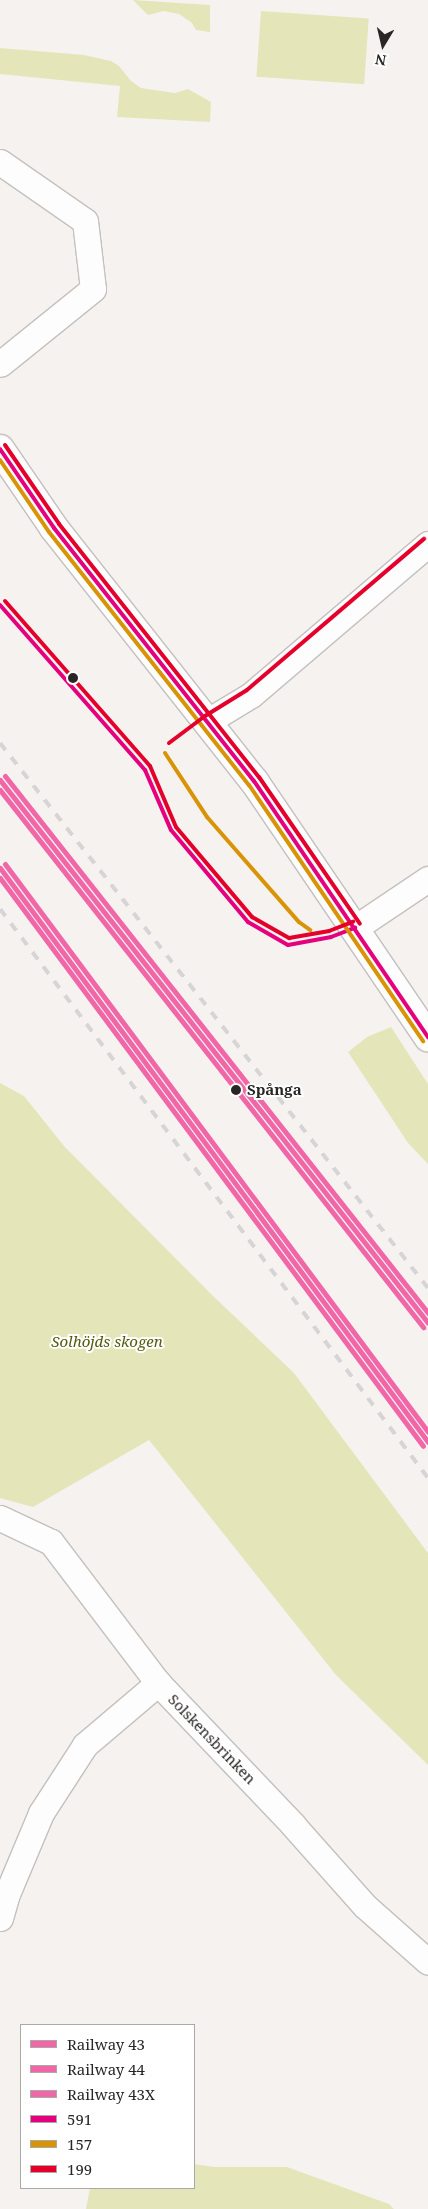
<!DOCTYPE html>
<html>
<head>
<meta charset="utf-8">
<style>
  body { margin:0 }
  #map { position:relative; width:428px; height:2209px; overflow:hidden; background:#f6f2f0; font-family:"Noto Serif",serif }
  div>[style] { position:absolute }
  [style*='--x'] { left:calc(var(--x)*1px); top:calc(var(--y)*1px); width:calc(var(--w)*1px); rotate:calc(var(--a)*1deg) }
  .green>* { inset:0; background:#e4e6ba; transform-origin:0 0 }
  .roads { filter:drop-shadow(1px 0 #c3c0be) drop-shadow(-1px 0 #c3c0be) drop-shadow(0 1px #c3c0be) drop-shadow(0 -1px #c3c0be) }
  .street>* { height:25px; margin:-12.5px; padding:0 12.5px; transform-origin:12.5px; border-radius:12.5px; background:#fefdfd }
  .secondary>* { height:28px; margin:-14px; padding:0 14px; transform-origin:14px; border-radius:14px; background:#fefdfd }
  .rail>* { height:4px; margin-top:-2px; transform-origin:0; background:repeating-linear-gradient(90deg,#d6d4d4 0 9px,transparent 0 18px) }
  .bus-1>* { height:4px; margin:-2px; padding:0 2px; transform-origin:2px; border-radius:2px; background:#e5007d }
  .bus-2>* { height:4px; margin:-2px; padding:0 2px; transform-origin:2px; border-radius:2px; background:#d89306 }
  .bus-3>* { height:4px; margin:-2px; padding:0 2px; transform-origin:2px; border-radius:2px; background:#e4002b }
  .rail-1>* { height:5px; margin:-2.5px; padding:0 2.5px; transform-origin:2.5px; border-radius:2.5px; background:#f166a7 }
  .rail-2>* { height:5px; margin:-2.5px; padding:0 2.5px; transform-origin:2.5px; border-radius:2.5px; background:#f166a7 }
  .rail-3>* { height:5px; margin:-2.5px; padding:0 2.5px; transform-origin:2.5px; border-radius:2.5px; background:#f166a7 }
  .dots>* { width:14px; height:14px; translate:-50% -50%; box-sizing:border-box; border:2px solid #fff; border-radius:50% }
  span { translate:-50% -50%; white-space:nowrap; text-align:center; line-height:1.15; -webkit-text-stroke:4px #fff; paint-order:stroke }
  .stop-label { font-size:15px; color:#292725; font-weight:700 }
  .left { translate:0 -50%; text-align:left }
  .park-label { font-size:15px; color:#555909; font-style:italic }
  .street-label { font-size:15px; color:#292725 }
  .legend { position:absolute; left:20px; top:2024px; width:175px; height:165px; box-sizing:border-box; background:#fff; border:1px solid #a9a9a8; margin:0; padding:6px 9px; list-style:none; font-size:15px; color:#292725 }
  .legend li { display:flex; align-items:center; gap:10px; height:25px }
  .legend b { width:25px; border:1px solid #a9a9a8 }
  .north { position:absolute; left:358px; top:20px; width:50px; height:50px; -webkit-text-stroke:4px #fff; paint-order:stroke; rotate:189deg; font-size:14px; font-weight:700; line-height:20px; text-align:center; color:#292725 }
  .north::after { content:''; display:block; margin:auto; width:18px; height:22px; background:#292725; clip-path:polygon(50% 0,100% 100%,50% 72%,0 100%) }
</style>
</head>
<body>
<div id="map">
  <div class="green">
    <i style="clip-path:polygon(133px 0,210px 5px,210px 32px,196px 30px,192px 23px,179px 14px,164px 11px,148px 15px)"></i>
    <i style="left:261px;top:11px;width:108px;height:66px;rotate:4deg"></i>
    <i style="clip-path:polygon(0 48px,84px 55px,111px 61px,119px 66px,131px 81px,141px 88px,175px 93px,188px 89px,211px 102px,210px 122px,117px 117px,120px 86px,0 74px)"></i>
    <i style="clip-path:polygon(391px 1027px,428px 1084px,428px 1164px,408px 1143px,348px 1052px,367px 1037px)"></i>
    <i style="clip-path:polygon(0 1083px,24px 1096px,64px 1146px,211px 1294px,294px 1373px,428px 1553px,428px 1765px,336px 1675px,149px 1440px,33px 1507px,0 1498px)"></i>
    <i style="clip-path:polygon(194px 2164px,214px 2167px,287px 2167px,389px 2204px,394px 2209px,86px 2209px,90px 2188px,194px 2188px)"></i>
  </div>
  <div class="roads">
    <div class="street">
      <i style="--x:0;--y:162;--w:103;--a:34.8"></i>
      <i style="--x:85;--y:221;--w:68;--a:83.3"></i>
      <i style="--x:93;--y:289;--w:119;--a:141.1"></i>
      <i style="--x:208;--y:721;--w:50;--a:-31.2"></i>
      <i style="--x:251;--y:695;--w:233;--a:-40.5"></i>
      <i style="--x:355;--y:928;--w:88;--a:-33.9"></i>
      <i style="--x:0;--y:1518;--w:56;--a:25.2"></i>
      <i style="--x:51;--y:1542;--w:177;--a:52.8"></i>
      <i style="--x:158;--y:1683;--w:196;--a:46.4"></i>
      <i style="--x:293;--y:1825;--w:108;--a:48.4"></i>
      <i style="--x:365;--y:1906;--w:84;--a:41.6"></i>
      <i style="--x:0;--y:1918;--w:25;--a:-74"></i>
      <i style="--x:7;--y:1894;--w:88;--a:-67.2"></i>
      <i style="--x:41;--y:1813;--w:81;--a:-57.1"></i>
      <i style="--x:85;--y:1745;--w:96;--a:-40.3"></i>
    </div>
    <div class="secondary">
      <i style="--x:0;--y:449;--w:96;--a:55.6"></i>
      <i style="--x:54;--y:528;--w:323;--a:51.7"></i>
      <i style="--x:254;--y:781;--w:310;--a:55.8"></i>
    </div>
  </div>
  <div class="rail">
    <i style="--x:0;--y:743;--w:693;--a:51.86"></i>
    <i style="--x:0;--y:909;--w:712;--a:53.05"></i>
  </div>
  <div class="bus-1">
    <i style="--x:0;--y:449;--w:96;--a:55.6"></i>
    <i style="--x:54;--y:528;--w:323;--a:51.7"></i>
    <i style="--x:254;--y:781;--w:310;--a:55.8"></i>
    <i style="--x:0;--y:605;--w:220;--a:48.7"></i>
    <i style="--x:145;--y:770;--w:65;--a:66.6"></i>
    <i style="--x:171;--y:830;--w:120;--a:50.1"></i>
    <i style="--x:248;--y:922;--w:46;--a:29.9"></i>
    <i style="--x:288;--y:945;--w:44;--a:-10.5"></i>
    <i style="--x:331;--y:937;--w:26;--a:-21"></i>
  </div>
  <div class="bus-2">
    <i style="--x:0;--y:460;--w:87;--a:55.8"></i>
    <i style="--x:49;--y:532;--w:323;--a:51.7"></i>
    <i style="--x:249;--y:785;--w:310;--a:55.8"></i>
    <i style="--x:165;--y:753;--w:77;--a:56.7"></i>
    <i style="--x:207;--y:817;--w:140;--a:48.8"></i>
    <i style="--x:299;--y:922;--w:14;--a:36"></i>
  </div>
  <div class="bus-3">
    <i style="--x:5;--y:445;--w:96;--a:55.6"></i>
    <i style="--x:59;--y:524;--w:323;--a:51.7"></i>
    <i style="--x:259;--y:777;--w:178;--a:55.5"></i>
    <i style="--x:5;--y:601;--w:220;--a:48.7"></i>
    <i style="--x:150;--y:766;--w:66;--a:66.9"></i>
    <i style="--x:176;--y:827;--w:118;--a:49.8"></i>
    <i style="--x:252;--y:917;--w:43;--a:29.6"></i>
    <i style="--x:289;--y:938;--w:41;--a:-9.9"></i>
    <i style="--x:329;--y:931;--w:26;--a:-21"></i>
    <i style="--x:169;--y:743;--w:45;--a:-36.9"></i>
    <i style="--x:205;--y:716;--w:49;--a:-31.8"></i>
    <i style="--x:247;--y:690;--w:233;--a:-40.5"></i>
  </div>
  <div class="rail-1">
    <i style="--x:0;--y:780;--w:691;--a:51.75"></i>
    <i style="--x:0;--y:868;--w:716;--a:53.29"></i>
  </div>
  <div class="rail-2">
    <i style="--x:0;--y:790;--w:684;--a:51.77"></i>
    <i style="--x:0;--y:878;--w:708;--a:53.32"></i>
  </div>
  <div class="rail-3">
    <i style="--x:5;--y:776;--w:684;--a:51.77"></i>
    <i style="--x:5;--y:864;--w:708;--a:53.32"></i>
  </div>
  <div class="dots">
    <i style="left:73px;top:678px;background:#292725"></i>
    <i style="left:236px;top:1090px;background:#292725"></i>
  </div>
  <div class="stop-label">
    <span class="left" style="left:247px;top:1090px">Spånga</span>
  </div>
  <div class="park-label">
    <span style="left:107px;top:1342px">Solhöjds skogen</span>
  </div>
  <div class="street-label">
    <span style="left:212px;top:1739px;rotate:46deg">Solskensbrinken</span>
  </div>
  <ul class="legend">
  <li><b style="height:6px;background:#f166a7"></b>Railway 43</li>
  <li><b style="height:6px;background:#f166a7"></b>Railway 44</li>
  <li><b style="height:6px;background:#f166a7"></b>Railway 43X</li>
  <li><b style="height:6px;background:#e5007d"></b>591</li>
  <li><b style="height:6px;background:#d89306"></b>157</li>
  <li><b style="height:6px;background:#e4002b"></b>199</li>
  </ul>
  <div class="north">N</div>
</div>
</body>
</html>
